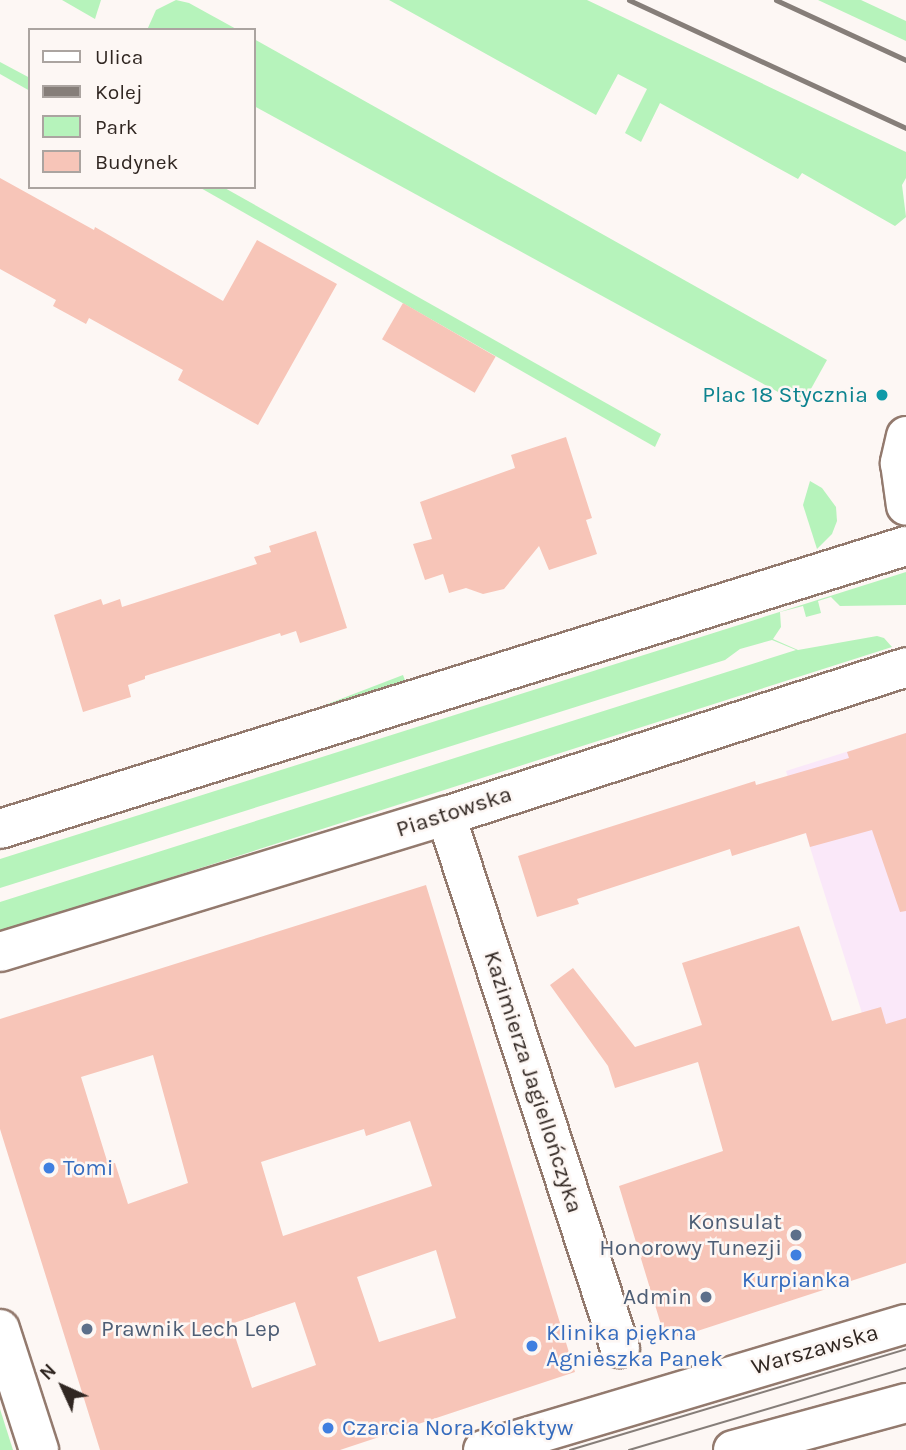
<!DOCTYPE html>
<html>
<head>
<meta charset="utf-8">
<style>
  body { margin:0 }
  #map { position:relative; width:906px; height:1450px; overflow:hidden; background:#fdf7f4; font-family:Karla,sans-serif }
  div>[style] { position:absolute }
  [style*='--x'] { left:calc(var(--x)*1px); top:calc(var(--y)*1px); width:calc(var(--w)*1px); rotate:calc(var(--a)*1deg) }
  .medical>* { inset:0; background:#fae8f9 }
  .green>* { inset:0; background:#b6f3bb; transform-origin:0 0 }
  .building>* { inset:0; background:#f7c5b8; transform-origin:0 0 }
  .roads { filter:drop-shadow(2px 0 #937a6e) drop-shadow(-2px 0 #937a6e) drop-shadow(0 2px #937a6e) drop-shadow(0 -2px #937a6e) }
  .street>* { height:38px; margin:-19px; padding:0 19px; transform-origin:19px; border-radius:19px; background:#fff }
  .primary>* { height:38px; margin:-19px; padding:0 19px; transform-origin:19px; border-radius:19px; background:#fff }
  .tram>* { height:2px; margin:-1px; padding:0 1px; transform-origin:1px; border-radius:1px; background:#867e79 }
  .rail>* { height:5px; margin:-2.5px; padding:0 2.5px; transform-origin:2.5px; border-radius:2.5px; background:#867e79 }
  .dots>* { width:19px; height:19px; translate:-50% -50%; box-sizing:border-box; border:4px solid #fdf7f4; border-radius:50% }
  span { translate:-50% -50%; white-space:nowrap; text-align:center; line-height:1.15; -webkit-text-stroke:5px #fdf7f4; paint-order:stroke }
  .culture-label { font-size:23px; color:#0d838f }
  .right { translate:-100% -50%; text-align:right }
  .street-label { font-size:23px; color:#312722 }
  .shop-label { font-size:23px; color:#366cbe }
  .left { translate:0 -50%; text-align:left }
  .service-label { font-size:23px; color:#4e5e75 }
  .legend { position:absolute; left:28px; top:28px; width:228px; height:161px; box-sizing:border-box; background:#fdf7f4; border:2px solid #aba4a0; margin:0; padding:9px 12px; list-style:none; font-size:21px; color:#312722 }
  .legend li { display:flex; align-items:center; gap:14px; height:35px }
  .legend b { width:35px; border:2px solid #aba4a0 }
  .north { position:absolute; left:28px; top:1352px; width:70px; height:70px; -webkit-text-stroke:5px #fdf7f4; paint-order:stroke; rotate:315deg; font-size:19px; font-weight:700; line-height:28px; text-align:center; color:#312722 }
  .north::after { content:''; display:block; margin:auto; width:24px; height:32px; background:#312722; clip-path:polygon(50% 0,100% 100%,50% 72%,0 100%) }
</style>
</head>
<body>
<div id="map">
  <div class="medical">
    <i style="clip-path:polygon(906px 733px,906px 1069px,867px 1029px,786px 771px)"></i>
  </div>
  <div class="green">
    <i style="clip-path:polygon(62px 0,101px 0,95px 19px)"></i>
    <i style="clip-path:polygon(176px 0,189px 3px,238px 30px,147px 30px,156px 10px)"></i>
    <i style="clip-path:polygon(389px 0,587px 0,906px 152px,906px 178px,902px 185px,906px 217px,895px 226px,802px 173px,798px 179px,660px 103px,641px 142px,625px 133px,647px 89px,618px 74px,596px 115px)"></i>
    <i style="clip-path:polygon(818px 0,861px 0,906px 21px,906px 41px)"></i>
    <i style="clip-path:polygon(254px 39px,827px 360px,802px 405px,254px 106px)"></i>
    <i style="clip-path:polygon(0 62px,30px 78px,30px 91px,0 74px)"></i>
    <i style="clip-path:polygon(199px 187px,223px 187px,661px 434px,655px 447px)"></i>
    <i style="clip-path:polygon(810px 481px,822px 488px,836px 507px,837px 521px,832px 534px,817px 549px,803px 505px)"></i>
    <i style="clip-path:polygon(906px 572px,906px 605px,840px 606px,831px 597px,818px 601px,821px 613px,806px 617px,803px 606px,780px 612px,781px 627px,773px 639px,798px 650px,877px 636px,884px 638px,892px 647px,0 932px,0 902px,796px 650px,772px 640px,740px 649px,725px 660px,0 888px,0 859px)"></i>
    <i style="left:403px;top:675px;width:9px;height:423px;rotate:69deg"></i>
    <i style="clip-path:polygon(0 1409px,13px 1450px,0 1450px)"></i>
  </div>
  <div class="building">
    <i style="clip-path:polygon(0 178px,94px 230px,95px 227px,223px 301px,257px 240px,337px 284px,258px 425px,178px 380px,183px 370px,89px 318px,86px 324px,53px 306px,56px 300px,0 269px)"></i>
    <i style="left:403px;top:303px;width:107px;height:42px;rotate:30deg"></i>
    <i style="clip-path:polygon(566px 437px,592px 518px,586px 520px,597px 554px,549px 570px,539px 546px,504px 589px,483px 594px,466px 588px,449px 593px,443px 574px,425px 580px,413px 544px,432px 539px,420px 502px,515px 468px,511px 455px)"></i>
    <i style="clip-path:polygon(316px 531px,347px 628px,300px 643px,296px 631px,281px 636px,280px 633px,145px 676px,145px 679px,128px 685px,131px 697px,83px 712px,54px 615px,101px 599px,103px 605px,120px 599px,122px 607px,257px 564px,254px 557px,271px 552px,269px 546px)"></i>
    <i style="clip-path:polygon(906px 733px,906px 911px,900px 912px,872px 830px,810px 847px,806px 833px,732px 856px,730px 849px,577px 899px,579px 904px,537px 917px,518px 856px,755px 781px,756px 785px,849px 758px,847px 752px)"></i>
    <i style="clip-path:polygon(evenodd,426px 885px,575px 1372px,340px 1450px,100px 1450px,0 1129px,0 1019px,426px 885px,153px 1055px,188px 1183px,128px 1204px,115px 1163px,108px 1164px,81px 1077px,153px 1055px,426px 885px,410px 1121px,432px 1186px,283px 1236px,261px 1162px,364px 1129px,366px 1136px,410px 1121px,426px 885px,436px 1250px,456px 1318px,379px 1342px,357px 1277px,436px 1250px,426px 885px,295px 1302px,316px 1365px,252px 1388px,231px 1324px,295px 1302px)"></i>
    <i style="clip-path:polygon(799px 926px,832px 1021px,881px 1007px,886px 1024px,906px 1018px,906px 1263px,679px 1337px,662px 1328px,619px 1186px,723px 1151px,698px 1062px,615px 1088px,608px 1066px,550px 985px,573px 968px,635px 1047px,702px 1025px,682px 963px)"></i>
  </div>
  <div class="roads">
    <div class="street">
      <i style="--x:906;--y:436;--w:28;--a:103"></i>
      <i style="--x:900;--y:463;--w:43;--a:82.1"></i>
      <i style="--x:446;--y:816;--w:560;--a:71.89"></i>
      <i style="--x:0;--y:829;--w:949;--a:-17.35"></i>
      <i style="--x:0;--y:952;--w:466;--a:-17"></i>
      <i style="--x:446;--y:816;--w:484;--a:-17.9"></i>
      <i style="--x:0;--y:1329;--w:127;--a:72.1"></i>
    </div>
    <div class="primary">
      <i style="--x:483;--y:1450;--w:441;--a:-16.6"></i>
      <i style="--x:733;--y:1450;--w:179;--a:-15.2"></i>
    </div>
  </div>
  <div class="tram">
    <i style="--x:570;--y:1450;--w:351;--a:-16.7"></i>
    <i style="--x:629;--y:1450;--w:289;--a:-16.5"></i>
  </div>
  <div class="rail">
    <i style="--x:629;--y:0;--w:305;--a:24.8"></i>
    <i style="--x:776;--y:0;--w:143;--a:24.8"></i>
  </div>
  <div class="dots">
    <i style="left:882px;top:395px;background:#0f9aa8"></i>
    <i style="left:49px;top:1168px;background:#3f7fe0"></i>
    <i style="left:796px;top:1235px;background:#5c6f8a"></i>
    <i style="left:796px;top:1255px;background:#3f7fe0"></i>
    <i style="left:706px;top:1297px;background:#5c6f8a"></i>
    <i style="left:87px;top:1329px;background:#5c6f8a"></i>
    <i style="left:532px;top:1346px;background:#3f7fe0"></i>
    <i style="left:328px;top:1428px;background:#3f7fe0"></i>
  </div>
  <div class="culture-label">
    <span class="right" style="left:868px;top:395px">Plac 18 Stycznia</span>
  </div>
  <div class="street-label">
    <span style="left:454px;top:812px;rotate:-18deg">Piastowska</span>
    <span style="left:533px;top:1082px;rotate:72deg">Kazimierza Jagiellończyka</span>
    <span style="left:815px;top:1350px;rotate:-16deg">Warszawska</span>
  </div>
  <div class="shop-label">
    <span class="left" style="left:63px;top:1168px">Tomi</span>
    <span style="left:796px;top:1280px">Kurpianka</span>
    <span class="left" style="left:546px;top:1346px">Klinika piękna<br>Agnieszka Panek</span>
    <span class="left" style="left:342px;top:1428px">Czarcia Nora Kolektyw</span>
  </div>
  <div class="service-label">
    <span class="right" style="left:782px;top:1235px">Konsulat<br>Honorowy Tunezji</span>
    <span class="right" style="left:692px;top:1297px">Admin</span>
    <span class="left" style="left:101px;top:1329px">Prawnik Lech Lep</span>
  </div>
  <ul class="legend">
  <li><b style="height:9px;background:#fff"></b>Ulica</li>
  <li><b style="height:9px;background:#867e79"></b>Kolej</li>
  <li><b style="height:19px;background:#b6f3bb"></b>Park</li>
  <li><b style="height:19px;background:#f7c5b8"></b>Budynek</li>
  </ul>
  <div class="north">N</div>
</div>
</body>
</html>
